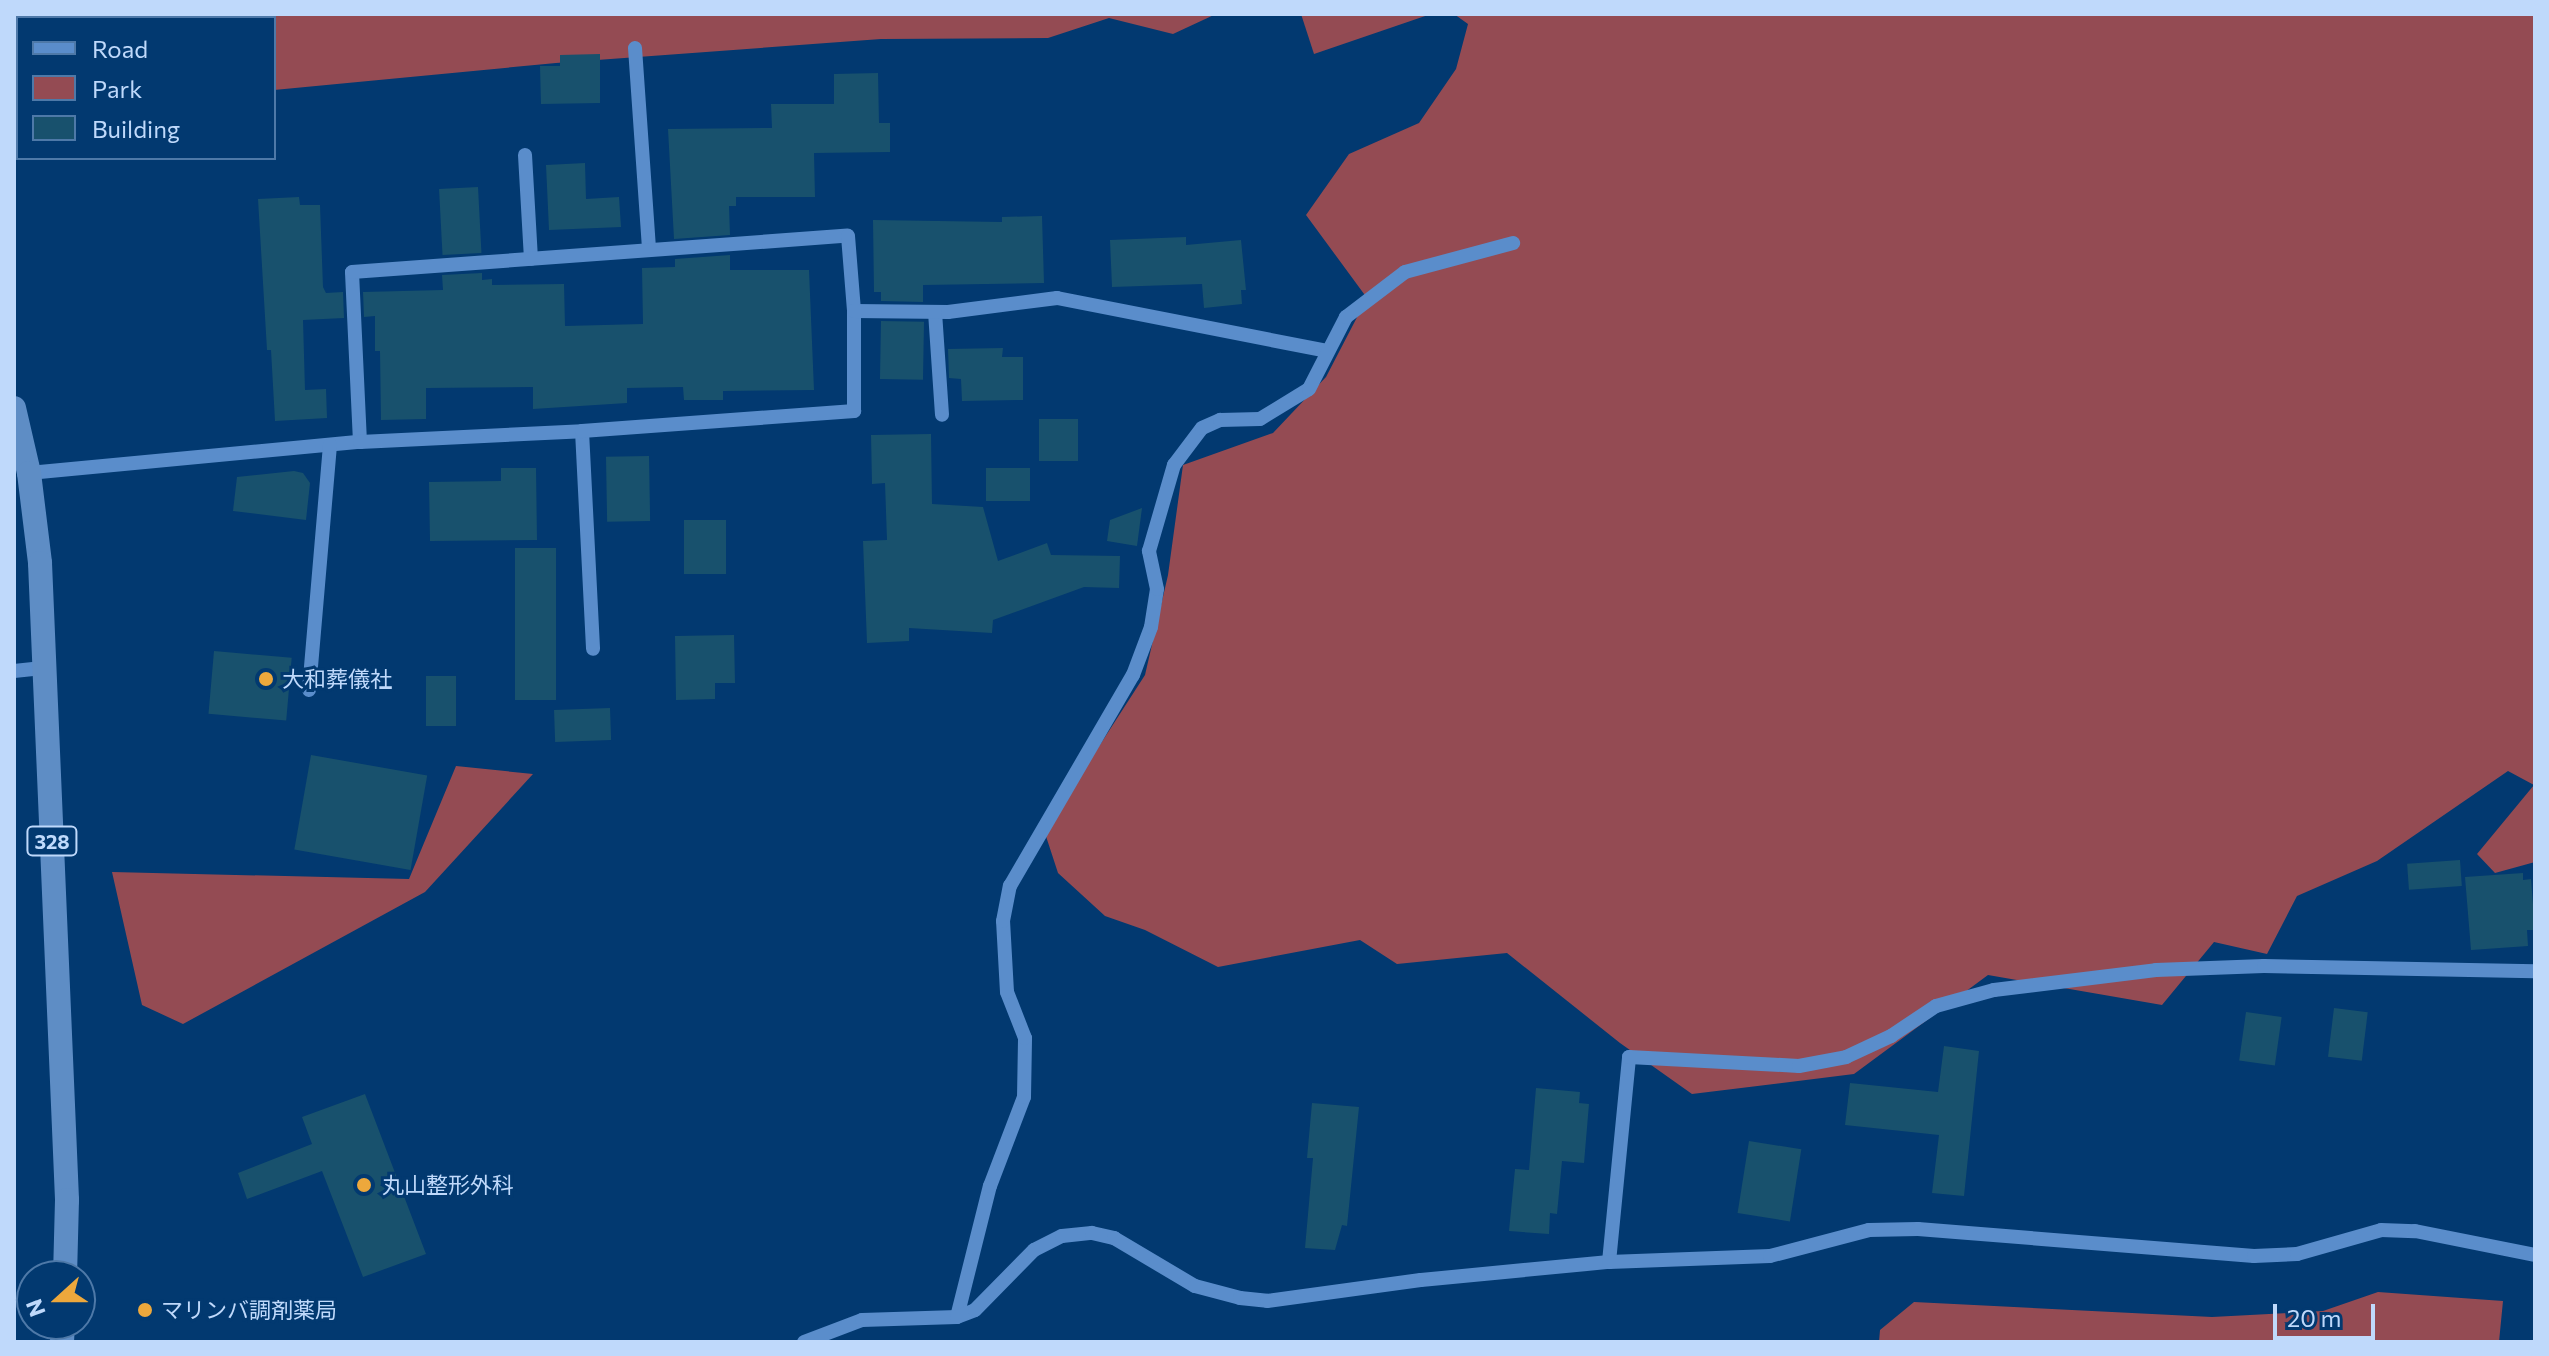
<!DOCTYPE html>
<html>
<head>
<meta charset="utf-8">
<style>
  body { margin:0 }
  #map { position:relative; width:2549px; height:1356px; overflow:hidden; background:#023970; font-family:Commissioner,"Noto Sans JP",sans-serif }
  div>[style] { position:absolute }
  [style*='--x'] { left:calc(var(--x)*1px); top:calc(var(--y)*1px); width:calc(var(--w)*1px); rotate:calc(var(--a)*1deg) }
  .green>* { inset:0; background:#944b53 }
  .building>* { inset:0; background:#18516d; transform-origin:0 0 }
  .minor>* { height:14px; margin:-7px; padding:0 7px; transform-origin:7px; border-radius:7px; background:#5a8dcb }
  .highway>* { height:24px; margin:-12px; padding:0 12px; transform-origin:12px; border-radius:12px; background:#5e8dc5 }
  .dots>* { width:22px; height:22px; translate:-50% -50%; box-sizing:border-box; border:4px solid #023970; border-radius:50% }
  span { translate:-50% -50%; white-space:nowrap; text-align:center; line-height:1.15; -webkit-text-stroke:6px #023970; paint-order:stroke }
  .shield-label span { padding:2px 6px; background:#023970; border:2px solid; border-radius:6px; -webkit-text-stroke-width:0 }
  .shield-label { font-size:20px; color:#bfd9fb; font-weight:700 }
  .poi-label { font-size:22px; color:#bfd9fb }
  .left { translate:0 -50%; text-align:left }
  .frame { position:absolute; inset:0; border:16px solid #bfd9fb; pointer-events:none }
  .legend { position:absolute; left:16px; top:16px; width:260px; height:144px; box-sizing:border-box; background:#023970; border:2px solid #4e79a8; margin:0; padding:10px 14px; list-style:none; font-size:24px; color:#bfd9fb }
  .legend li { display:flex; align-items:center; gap:16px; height:40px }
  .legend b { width:40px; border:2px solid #4e79a8 }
  .north { position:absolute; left:16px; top:1260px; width:80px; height:80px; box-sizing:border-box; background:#023970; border:2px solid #4e79a8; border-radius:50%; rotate:249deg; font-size:22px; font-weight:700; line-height:32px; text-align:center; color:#bfd9fb }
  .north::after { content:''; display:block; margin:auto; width:28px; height:36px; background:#eda83c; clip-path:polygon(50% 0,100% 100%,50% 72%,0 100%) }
  .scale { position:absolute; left:2273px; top:1304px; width:102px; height:36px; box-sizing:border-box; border:4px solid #bfd9fb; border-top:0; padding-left:10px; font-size:24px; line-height:28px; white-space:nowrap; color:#bfd9fb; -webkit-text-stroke:6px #023970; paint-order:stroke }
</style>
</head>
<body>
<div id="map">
  <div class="green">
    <i style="clip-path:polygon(14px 14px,1216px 14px,1173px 34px,1109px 18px,1048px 38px,881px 39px,556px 63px,274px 90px,274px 18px,18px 18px,18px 74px,14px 74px)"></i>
    <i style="clip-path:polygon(1301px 14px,1431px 14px,1314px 54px)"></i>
    <i style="clip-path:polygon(1454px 14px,2535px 14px,2535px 862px,2495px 873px,2477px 854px,2534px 785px,2508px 771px,2377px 861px,2297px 896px,2267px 954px,2214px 942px,2162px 1005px,1988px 975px,1854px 1074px,1692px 1094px,1620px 1043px,1507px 953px,1397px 964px,1360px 940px,1218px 967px,1145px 930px,1105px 916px,1058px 873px,1041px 821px,1085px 768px,1145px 675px,1168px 575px,1183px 465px,1273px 433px,1326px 377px,1367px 298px,1306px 215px,1349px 154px,1419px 123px,1456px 69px,1468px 24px)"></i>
    <i style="clip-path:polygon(456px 766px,533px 774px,425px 892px,183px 1024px,142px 1005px,112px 872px,409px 879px)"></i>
    <i style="clip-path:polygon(2378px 1292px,2503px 1301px,2499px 1342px,1879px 1342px,1880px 1330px,1914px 1302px,2212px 1317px,2323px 1311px)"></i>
  </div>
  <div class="building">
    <i style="clip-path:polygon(600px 54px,600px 103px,541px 104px,540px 66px,560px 66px,560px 55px)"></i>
    <i style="clip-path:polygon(878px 73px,879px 123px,890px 123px,890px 152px,814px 153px,815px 197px,736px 197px,736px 206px,729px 206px,730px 235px,674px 239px,668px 129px,772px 128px,771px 104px,834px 104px,834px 74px)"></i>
    <i style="clip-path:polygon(585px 163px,586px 199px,619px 197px,621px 227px,549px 230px,546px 165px)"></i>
    <i style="left:478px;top:187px;width:66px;height:39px;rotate:87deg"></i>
    <i style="clip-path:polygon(299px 197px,300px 205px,320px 205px,323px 287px,326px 293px,343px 292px,344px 318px,303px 320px,305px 390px,326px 389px,327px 418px,275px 421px,271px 350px,267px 350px,258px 199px)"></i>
    <i style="clip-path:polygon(1042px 216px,1044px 283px,923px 285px,923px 302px,881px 301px,881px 292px,874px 292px,873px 220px,1002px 222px,1002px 217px)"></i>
    <i style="clip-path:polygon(1186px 237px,1186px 245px,1241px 240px,1246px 290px,1241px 290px,1242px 304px,1204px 308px,1202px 284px,1112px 287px,1110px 240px)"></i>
    <i style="clip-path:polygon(730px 255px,730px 270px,809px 270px,814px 390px,723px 391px,723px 400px,684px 400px,683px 387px,627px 388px,627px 403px,533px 409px,533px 387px,426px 388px,426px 419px,381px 420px,380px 351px,375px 351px,375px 316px,364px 317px,363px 292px,443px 290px,442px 275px,482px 273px,482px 280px,492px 279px,492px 285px,564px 284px,565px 326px,643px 324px,642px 268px,675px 267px,675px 259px)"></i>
    <i style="left:881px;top:321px;width:43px;height:58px;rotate:1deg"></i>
    <i style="clip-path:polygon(1003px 348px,1002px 357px,1023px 357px,1023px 400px,962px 401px,961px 379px,949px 378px,948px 349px)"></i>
    <i style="left:1039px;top:419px;width:39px;height:42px"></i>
    <i style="clip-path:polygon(931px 434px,932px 504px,983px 507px,998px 561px,1047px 543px,1051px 555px,1120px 556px,1119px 588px,1084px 587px,993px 620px,992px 633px,909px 628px,909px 641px,867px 643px,863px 541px,887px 540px,885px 483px,872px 484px,871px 435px)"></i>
    <i style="left:649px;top:456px;width:65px;height:43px;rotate:89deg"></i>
    <i style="clip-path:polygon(501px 468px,536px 468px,537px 540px,430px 541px,429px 482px,501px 481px)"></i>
    <i style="left:986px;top:468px;width:44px;height:33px"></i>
    <i style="clip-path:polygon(294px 471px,303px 473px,310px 483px,306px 520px,233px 511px,237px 477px)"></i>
    <i style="clip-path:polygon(1142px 508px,1137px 546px,1107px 541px,1110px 520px)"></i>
    <i style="left:684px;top:520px;width:42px;height:54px"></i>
    <i style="left:515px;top:548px;width:41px;height:152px"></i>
    <i style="clip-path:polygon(734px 635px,735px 683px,715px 683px,715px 699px,676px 700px,675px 636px)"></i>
    <i style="left:214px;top:651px;width:78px;height:63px;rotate:5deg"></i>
    <i style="left:426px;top:676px;width:30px;height:50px"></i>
    <i style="left:610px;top:708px;width:32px;height:56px;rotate:88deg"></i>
    <i style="left:311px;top:755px;width:118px;height:96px;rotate:10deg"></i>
    <i style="left:2460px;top:860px;width:26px;height:53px;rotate:86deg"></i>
    <i style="clip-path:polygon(2523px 873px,2523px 880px,2531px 879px,2535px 930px,2527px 930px,2528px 946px,2471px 950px,2465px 877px)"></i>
    <i style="left:2334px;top:1008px;width:34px;height:49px;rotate:7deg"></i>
    <i style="left:2246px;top:1012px;width:36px;height:49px;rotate:8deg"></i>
    <i style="clip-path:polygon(1944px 1046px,1979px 1051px,1964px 1196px,1932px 1193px,1939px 1135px,1845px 1125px,1850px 1083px,1938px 1092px)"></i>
    <i style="clip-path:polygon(1536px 1088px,1580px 1092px,1579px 1103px,1589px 1104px,1584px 1163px,1562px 1161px,1557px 1214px,1550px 1213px,1549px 1234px,1509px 1231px,1515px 1169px,1529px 1170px)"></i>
    <i style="clip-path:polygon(365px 1094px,426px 1254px,363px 1277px,322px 1171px,247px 1199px,238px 1173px,312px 1144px,302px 1117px)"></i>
    <i style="clip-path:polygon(1312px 1103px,1359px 1107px,1347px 1226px,1342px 1225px,1335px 1250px,1305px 1248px,1313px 1158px,1307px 1158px)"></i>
    <i style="left:1749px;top:1141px;width:53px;height:73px;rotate:9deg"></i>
  </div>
  <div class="minor">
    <i style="--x:635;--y:48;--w:202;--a:86"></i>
    <i style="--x:525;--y:155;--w:104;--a:86.7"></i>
    <i style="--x:935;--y:312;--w:103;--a:86.1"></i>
    <i style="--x:582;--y:431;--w:218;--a:87.1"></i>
    <i style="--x:360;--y:442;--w:170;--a:-92.7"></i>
    <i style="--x:352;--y:272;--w:497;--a:-4.2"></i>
    <i style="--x:848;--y:236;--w:75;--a:85.4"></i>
    <i style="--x:29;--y:473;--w:332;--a:-5.4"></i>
    <i style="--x:360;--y:442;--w:222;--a:-2.8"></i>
    <i style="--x:582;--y:431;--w:273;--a:-4.2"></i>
    <i style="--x:854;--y:411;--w:100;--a:-90"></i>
    <i style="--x:854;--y:311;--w:94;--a:0.6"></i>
    <i style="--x:948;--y:312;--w:110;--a:-7.3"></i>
    <i style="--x:1057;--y:298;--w:275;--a:11.1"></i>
    <i style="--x:14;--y:671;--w:31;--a:-6"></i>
    <i style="--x:309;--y:690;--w:246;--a:-85.1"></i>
    <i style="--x:1609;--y:1262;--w:206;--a:-84.4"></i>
    <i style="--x:1629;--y:1057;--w:170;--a:3"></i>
    <i style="--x:1799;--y:1066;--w:48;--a:-10.8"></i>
    <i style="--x:1846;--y:1057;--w:50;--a:-25"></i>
    <i style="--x:1891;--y:1036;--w:54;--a:-33.7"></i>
    <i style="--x:1936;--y:1006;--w:60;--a:-15.4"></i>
    <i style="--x:1994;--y:990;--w:163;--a:-7"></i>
    <i style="--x:2156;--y:970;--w:108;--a:-2.1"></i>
    <i style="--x:2264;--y:966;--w:271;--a:1.1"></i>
    <i style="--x:957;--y:1317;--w:135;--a:-75.9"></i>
    <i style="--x:990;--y:1186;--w:95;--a:-69.1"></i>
    <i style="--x:1024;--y:1097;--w:59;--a:-89"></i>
    <i style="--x:1025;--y:1038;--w:49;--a:-111.4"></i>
    <i style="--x:1007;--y:992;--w:71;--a:-93.2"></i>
    <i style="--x:1003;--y:921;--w:36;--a:-79"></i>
    <i style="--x:1010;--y:886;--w:244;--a:-59.8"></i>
    <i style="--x:1133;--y:675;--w:51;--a:-69.4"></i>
    <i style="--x:1151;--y:627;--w:38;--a:-81"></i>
    <i style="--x:1157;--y:589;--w:39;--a:-102"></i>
    <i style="--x:1149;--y:551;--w:90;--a:-73.8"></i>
    <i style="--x:1174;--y:465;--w:46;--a:-52.9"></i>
    <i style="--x:1202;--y:428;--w:20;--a:-24"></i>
    <i style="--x:1220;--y:420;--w:40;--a:-1.4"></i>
    <i style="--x:1260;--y:419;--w:57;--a:-31.5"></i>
    <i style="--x:1309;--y:389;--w:81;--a:-62.8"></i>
    <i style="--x:1346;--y:317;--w:74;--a:-37.3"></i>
    <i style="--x:1405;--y:272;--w:112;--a:-15"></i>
    <i style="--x:804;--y:1342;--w:62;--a:-20.8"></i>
    <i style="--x:862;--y:1320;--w:95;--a:-1.8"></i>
    <i style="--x:957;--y:1317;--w:19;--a:-21"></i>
    <i style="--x:975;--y:1310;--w:84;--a:-45.5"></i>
    <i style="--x:1034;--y:1250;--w:31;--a:-27"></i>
    <i style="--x:1062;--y:1236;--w:30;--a:-6"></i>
    <i style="--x:1092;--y:1233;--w:23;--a:13"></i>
    <i style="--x:1114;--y:1238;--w:94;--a:30.7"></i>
    <i style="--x:1195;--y:1286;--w:47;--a:14.9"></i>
    <i style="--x:1240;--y:1298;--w:27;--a:6"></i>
    <i style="--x:1267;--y:1301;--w:155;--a:-7.8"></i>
    <i style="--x:1421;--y:1280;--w:189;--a:-5.5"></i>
    <i style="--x:1609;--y:1262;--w:161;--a:-2.1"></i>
    <i style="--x:1770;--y:1256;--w:102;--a:-14.7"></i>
    <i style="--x:1869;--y:1230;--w:49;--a:-1.2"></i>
    <i style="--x:1918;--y:1229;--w:337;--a:4.6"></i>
    <i style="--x:2254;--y:1256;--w:43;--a:-2.7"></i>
    <i style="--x:2297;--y:1254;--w:87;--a:-15.9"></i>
    <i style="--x:2381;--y:1230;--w:34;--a:2"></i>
    <i style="--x:2415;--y:1231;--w:122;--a:11.3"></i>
  </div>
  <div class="highway">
    <i style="--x:14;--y:408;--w:67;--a:77"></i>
    <i style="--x:29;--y:473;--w:91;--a:83"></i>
    <i style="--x:40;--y:563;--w:638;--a:87.57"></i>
    <i style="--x:67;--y:1200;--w:76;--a:91.5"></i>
    <i style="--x:62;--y:1342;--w:18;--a:-87"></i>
  </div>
  <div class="dots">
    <i style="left:266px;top:679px;background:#eda83c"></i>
    <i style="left:364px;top:1185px;background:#eda83c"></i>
    <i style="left:145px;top:1310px;background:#eda83c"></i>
  </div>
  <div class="shield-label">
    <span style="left:52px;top:841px">328</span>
  </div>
  <div class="poi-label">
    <span class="left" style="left:282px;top:679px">大和葬儀社</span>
    <span class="left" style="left:382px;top:1185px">丸山整形外科</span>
    <span class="left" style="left:161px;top:1310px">マリンバ調剤薬局</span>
  </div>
  <div class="frame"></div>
  <ul class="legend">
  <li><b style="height:10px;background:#5a8dcb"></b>Road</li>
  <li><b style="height:22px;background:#944b53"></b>Park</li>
  <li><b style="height:22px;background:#18516d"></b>Building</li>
  </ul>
  <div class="north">N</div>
  <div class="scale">20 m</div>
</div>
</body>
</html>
